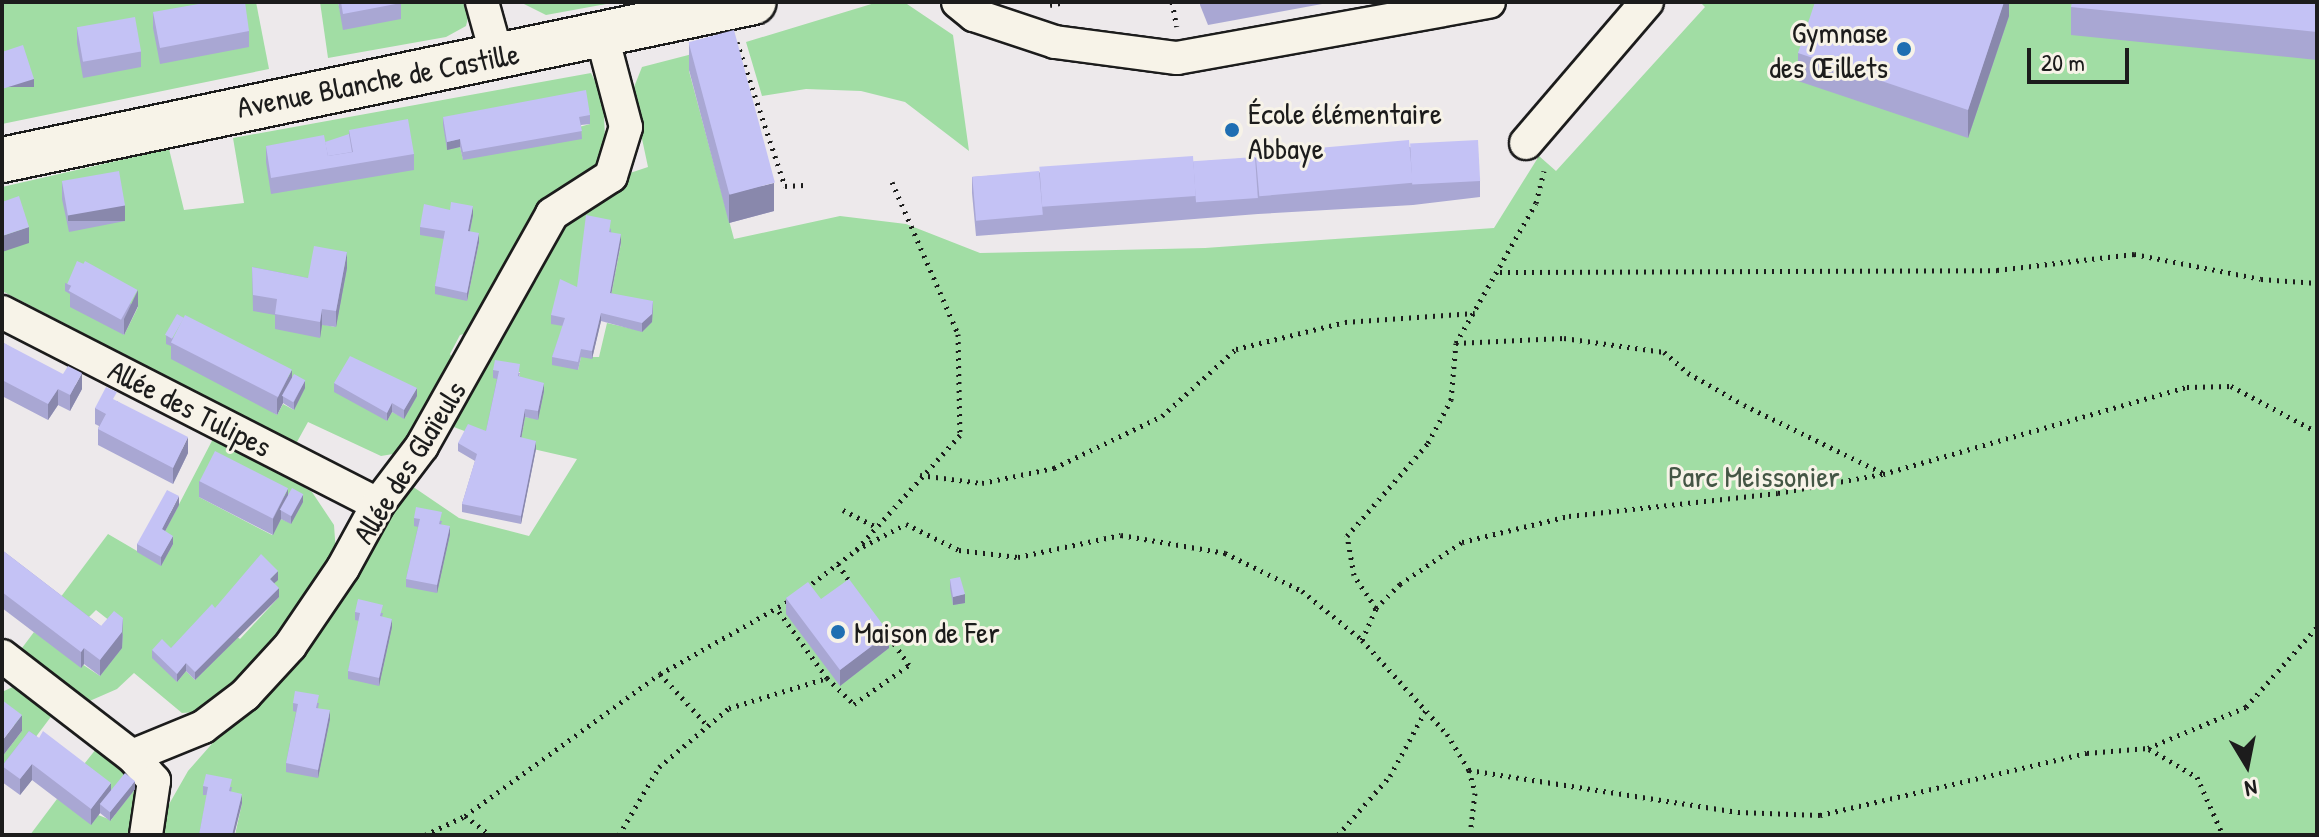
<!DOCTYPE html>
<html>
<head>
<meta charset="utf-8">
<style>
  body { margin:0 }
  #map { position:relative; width:2319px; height:837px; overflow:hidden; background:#ede9eb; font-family:"Patrick Hand",sans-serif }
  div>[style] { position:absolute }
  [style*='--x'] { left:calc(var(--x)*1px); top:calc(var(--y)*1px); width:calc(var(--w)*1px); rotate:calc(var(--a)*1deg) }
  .green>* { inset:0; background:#a1dda4 }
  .path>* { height:5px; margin-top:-2.5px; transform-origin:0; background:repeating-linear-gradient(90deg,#1c1c1c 0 2px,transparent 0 8px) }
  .roads { filter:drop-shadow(2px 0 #1c1c1c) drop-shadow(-2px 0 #1c1c1c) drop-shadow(0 2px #1c1c1c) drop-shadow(0 -2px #1c1c1c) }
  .street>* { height:32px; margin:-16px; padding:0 16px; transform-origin:16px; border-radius:16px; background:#f7f3e8 }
  .secondary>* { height:44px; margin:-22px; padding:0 22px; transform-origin:22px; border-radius:22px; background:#f7f3e8 }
  .wall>* { inset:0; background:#a9a7d3 }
  .shaded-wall>* { inset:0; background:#8988ac; transform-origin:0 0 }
  .building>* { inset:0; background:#c4c2f5; transform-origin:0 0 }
  .dots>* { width:22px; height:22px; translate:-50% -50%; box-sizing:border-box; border:4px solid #f7f3e8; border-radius:50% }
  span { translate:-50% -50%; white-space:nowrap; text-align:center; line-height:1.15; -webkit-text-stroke:6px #f7f3e8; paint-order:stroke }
  .poi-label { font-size:30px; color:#1c1c1c }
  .right { translate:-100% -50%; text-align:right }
  .left { translate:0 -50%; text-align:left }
  .street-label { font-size:30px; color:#1c1c1c }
  .park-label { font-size:30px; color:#445645 }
  .frame { position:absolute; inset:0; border:4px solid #1c1c1c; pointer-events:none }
  .north { position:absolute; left:2207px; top:725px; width:80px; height:80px; -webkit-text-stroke:6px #f7f3e8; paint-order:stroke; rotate:170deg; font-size:22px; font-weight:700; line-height:32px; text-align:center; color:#1c1c1c }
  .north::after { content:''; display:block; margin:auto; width:28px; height:36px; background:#1c1c1c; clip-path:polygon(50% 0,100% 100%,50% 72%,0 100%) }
  .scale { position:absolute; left:2027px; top:48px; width:102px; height:36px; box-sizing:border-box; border:4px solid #1c1c1c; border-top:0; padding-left:10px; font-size:24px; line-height:28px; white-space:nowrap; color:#1c1c1c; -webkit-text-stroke:6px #f7f3e8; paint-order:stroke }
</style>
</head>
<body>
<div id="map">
  <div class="green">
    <i style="clip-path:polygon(2px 2px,256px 2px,269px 69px,2px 124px)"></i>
    <i style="clip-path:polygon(320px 2px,338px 2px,344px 29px,398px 2px,463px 2px,468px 18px,466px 26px,446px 37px,328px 58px)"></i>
    <i style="clip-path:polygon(520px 2px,617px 2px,546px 15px)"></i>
    <i style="clip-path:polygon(878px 2px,904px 2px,953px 35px,969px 151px,905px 102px,861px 91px,806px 89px,762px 96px,746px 42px)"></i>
    <i style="clip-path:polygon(evenodd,1700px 2px,2317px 2px,2317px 835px,235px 835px,242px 803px,229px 800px,231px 787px,208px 795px,201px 835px,160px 835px,168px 806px,188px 771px,239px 713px,406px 482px,459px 518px,529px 536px,577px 459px,520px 446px,525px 417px,538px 419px,518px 384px,520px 372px,499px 379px,486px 439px,451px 426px,558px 226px,624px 175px,648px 167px,632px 92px,642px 67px,731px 44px,689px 71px,734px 239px,840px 216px,906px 224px,980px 253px,1205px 248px,1494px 228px,1539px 156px,1556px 171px,1705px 7px,1700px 2px,621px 243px,610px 301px,642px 331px,607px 323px,599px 357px,581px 357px,578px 370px,565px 326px,577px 295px,621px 243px)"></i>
    <i style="clip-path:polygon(evenodd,591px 73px,603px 97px,606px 156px,468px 333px,460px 335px,450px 354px,453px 359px,407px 444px,393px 454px,381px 456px,308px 422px,292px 451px,91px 347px,85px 334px,2px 291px,2px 187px,169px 149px,184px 210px,244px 203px,233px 138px,591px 73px,455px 123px,590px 124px,463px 159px,460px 147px,447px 149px,455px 123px,591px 73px,445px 240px,479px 242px,467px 301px,445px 240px,591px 73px,308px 294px,335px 327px,277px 315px,308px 294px,591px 73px,76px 297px,138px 307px,124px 335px,76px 297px,591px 73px,176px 349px,292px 386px,294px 410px,283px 404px,277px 415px,176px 349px,591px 73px,351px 365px,405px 418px,392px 412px,387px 421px,351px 365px)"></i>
    <i style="clip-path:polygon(evenodd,215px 435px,312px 492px,334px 525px,336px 553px,293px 622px,210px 711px,182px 713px,134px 673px,117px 689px,85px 703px,19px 652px,34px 632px,100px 676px,115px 625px,96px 610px,80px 626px,54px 606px,108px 534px,161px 565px,173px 544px,162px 537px,215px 435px,199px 497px,288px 505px,291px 523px,281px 519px,272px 535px,199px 497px,215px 435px,278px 579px,270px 587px,279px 597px,240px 639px,236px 636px,195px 680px,186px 671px,177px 682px,171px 656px,278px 579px)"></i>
    <i style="clip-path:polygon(21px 683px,56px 710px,2px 782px,2px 757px,22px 731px,2px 716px,2px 692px)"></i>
    <i style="clip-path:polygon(100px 744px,122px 760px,140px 791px,136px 835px,30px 835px,57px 799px,111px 820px,134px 789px,111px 799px,77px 773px)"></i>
  </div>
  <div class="path">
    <i style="--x:1172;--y:2;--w:25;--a:79"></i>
    <i style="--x:1050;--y:5;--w:15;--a:-11"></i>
    <i style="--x:737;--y:42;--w:152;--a:71.6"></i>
    <i style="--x:785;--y:186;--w:19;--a:-3"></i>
    <i style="--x:892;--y:182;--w:166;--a:66.5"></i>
    <i style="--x:958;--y:334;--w:101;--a:88.9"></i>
    <i style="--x:960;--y:435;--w:155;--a:132.1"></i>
    <i style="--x:856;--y:550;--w:56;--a:-27.5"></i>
    <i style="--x:906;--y:524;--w:59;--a:26.1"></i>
    <i style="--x:959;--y:550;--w:59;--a:6.8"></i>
    <i style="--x:1018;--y:557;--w:105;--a:-12.1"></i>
    <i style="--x:1121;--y:535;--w:106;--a:9.8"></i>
    <i style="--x:1225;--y:553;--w:86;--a:26.3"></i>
    <i style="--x:1302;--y:591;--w:77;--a:39.2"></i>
    <i style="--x:1362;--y:640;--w:35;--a:-66"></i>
    <i style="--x:1376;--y:608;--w:34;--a:-45"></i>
    <i style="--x:1400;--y:584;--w:75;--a:-34.1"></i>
    <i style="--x:1462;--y:542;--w:110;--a:-13.7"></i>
    <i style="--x:1569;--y:516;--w:210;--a:-6.3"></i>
    <i style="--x:1778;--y:493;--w:107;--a:-10.3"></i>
    <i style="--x:1883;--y:474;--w:316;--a:-16"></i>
    <i style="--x:2187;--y:387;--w:44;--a:-1.3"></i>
    <i style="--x:2231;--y:386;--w:98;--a:28.1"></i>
    <i style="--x:1500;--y:272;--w:497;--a:-0.2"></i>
    <i style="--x:1997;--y:270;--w:138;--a:-6.7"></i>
    <i style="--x:2134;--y:254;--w:129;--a:11.1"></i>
    <i style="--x:2261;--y:279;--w:56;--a:4.1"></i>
    <i style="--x:1456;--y:343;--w:108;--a:-2.7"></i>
    <i style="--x:1564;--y:338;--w:101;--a:8"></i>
    <i style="--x:1664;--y:352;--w:32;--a:41"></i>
    <i style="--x:1688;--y:373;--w:64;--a:29.7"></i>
    <i style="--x:1744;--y:405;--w:155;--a:26.1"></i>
    <i style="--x:920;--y:475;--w:63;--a:7.4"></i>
    <i style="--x:982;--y:483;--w:74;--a:-11.8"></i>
    <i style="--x:1054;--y:468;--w:120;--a:-25.7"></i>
    <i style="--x:1162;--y:416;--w:100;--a:-42.2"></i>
    <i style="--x:1236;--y:349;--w:112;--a:-13.9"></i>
    <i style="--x:1345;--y:322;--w:130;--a:-4"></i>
    <i style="--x:843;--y:510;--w:37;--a:27"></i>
    <i style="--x:838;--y:564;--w:23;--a:56"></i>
    <i style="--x:806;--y:588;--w:63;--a:-37.2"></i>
    <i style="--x:1376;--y:608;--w:40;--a:-124"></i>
    <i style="--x:1354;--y:575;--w:40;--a:-100"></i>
    <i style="--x:1347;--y:536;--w:123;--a:-48.9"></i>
    <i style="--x:1428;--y:443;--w:49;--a:-61.9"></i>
    <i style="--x:1451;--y:400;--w:57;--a:-85"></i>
    <i style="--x:1456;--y:343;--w:161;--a:-60.3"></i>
    <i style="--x:1536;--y:203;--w:33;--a:-76"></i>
    <i style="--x:1362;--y:640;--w:127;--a:47.9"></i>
    <i style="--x:1447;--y:734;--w:42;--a:58.6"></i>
    <i style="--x:1469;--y:770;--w:272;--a:8.9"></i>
    <i style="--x:1738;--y:812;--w:82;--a:2.1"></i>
    <i style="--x:1820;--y:815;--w:274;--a:-13.1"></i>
    <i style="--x:2087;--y:753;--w:61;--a:-4.7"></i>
    <i style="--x:2148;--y:748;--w:106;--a:-22.7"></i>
    <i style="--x:2246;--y:707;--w:107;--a:-48.4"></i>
    <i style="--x:660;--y:674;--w:71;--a:47.3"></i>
    <i style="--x:827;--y:678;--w:37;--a:44"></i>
    <i style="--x:854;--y:704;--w:67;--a:-35.3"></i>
    <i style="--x:909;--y:665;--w:39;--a:-125"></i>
    <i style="--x:2149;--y:749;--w:56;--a:30.3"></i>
    <i style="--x:2197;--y:777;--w:64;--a:65.9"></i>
    <i style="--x:1469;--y:770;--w:24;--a:75"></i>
    <i style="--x:1475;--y:793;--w:42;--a:96.8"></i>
    <i style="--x:465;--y:816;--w:31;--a:37"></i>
    <i style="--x:425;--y:835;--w:44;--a:-25.4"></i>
    <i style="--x:465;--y:816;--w:241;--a:-36.1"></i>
    <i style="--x:660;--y:674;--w:148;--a:-29.5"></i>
    <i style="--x:619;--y:835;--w:79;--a:-59.5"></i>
    <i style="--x:659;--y:767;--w:92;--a:-40.1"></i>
    <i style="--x:729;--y:708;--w:102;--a:-17"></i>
    <i style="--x:827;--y:678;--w:85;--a:-125.9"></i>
    <i style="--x:1338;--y:835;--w:79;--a:-48.6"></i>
    <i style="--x:1390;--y:776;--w:75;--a:-61.4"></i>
  </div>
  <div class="roads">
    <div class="street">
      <i style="--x:482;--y:2;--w:56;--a:74.5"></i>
      <i style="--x:958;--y:2;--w:21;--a:39"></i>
      <i style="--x:974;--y:15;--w:85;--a:18.4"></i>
      <i style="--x:1055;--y:42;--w:123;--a:7.5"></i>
      <i style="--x:1177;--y:58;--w:317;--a:-10.2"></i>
      <i style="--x:1526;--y:143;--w:186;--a:-49.4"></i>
      <i style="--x:2;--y:312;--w:422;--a:27.1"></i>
      <i style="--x:2;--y:656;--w:164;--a:37.6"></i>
      <i style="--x:146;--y:835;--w:55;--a:-81.6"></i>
      <i style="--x:154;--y:781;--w:33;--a:-131"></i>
      <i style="--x:132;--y:756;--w:77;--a:-22.2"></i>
      <i style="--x:203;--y:727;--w:53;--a:-37.3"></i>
      <i style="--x:245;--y:695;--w:67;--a:-47.4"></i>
      <i style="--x:290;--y:646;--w:94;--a:-55.8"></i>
      <i style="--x:343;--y:568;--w:73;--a:-61.3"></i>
      <i style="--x:378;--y:504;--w:73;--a:-52.8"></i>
      <i style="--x:422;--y:446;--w:266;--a:-60.7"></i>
      <i style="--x:552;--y:214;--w:70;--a:-32.8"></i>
      <i style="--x:611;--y:176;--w:51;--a:-73"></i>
      <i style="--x:626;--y:127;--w:94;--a:-104.8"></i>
    </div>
    <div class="secondary">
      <i style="--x:2;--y:160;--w:768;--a:-11.87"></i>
    </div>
  </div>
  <div class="wall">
    <i style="clip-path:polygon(338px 2px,401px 2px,401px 19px,343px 30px)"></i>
    <i style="clip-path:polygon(1200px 2px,1333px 2px,1208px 25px,1200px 5px)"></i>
    <i style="clip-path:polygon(2009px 2px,2009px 16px,1968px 138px,1798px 81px,1798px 53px)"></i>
    <i style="clip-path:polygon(2317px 2px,2317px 60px,2071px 35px,2071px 7px)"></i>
    <i style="clip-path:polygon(153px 12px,249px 31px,249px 47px,160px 64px,153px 28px)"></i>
    <i style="clip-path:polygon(77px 27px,141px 51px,141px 67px,83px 78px,77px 43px)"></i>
    <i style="clip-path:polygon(689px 42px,774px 211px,729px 223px,689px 70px)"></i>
    <i style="clip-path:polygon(590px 115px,590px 124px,581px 125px,582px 139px,463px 160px,460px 147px,447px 150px,443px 125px,443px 117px)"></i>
    <i style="clip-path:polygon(349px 130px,414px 154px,414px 170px,271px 194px,266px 162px,266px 146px,325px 142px,349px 137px)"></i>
    <i style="clip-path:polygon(1410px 147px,1480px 181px,1480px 197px,1413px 205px,1258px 214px,976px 236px,972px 193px,972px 177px)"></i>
    <i style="clip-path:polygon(62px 183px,125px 221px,69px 232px,62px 199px)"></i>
    <i style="clip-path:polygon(473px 215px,470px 232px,479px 242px,467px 301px,435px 294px,435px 286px,444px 239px,420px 235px,420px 227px)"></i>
    <i style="clip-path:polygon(611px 228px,611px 232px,621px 242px,611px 293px,653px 310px,652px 322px,642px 332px,601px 321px,592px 359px,581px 357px,578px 370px,552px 365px,552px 357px,563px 326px,551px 324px,551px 315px,577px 287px)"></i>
    <i style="clip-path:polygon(252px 267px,308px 278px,347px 268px,336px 327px,322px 325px,320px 338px,275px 329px,275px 315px,253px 311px)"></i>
    <i style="clip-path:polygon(65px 283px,138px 306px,124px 335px,70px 307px,70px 294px,65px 291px)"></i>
    <i style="clip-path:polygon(166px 335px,292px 379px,305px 388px,294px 410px,283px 403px,277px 415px,171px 359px,171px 346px,166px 344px)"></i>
    <i style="clip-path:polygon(2px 342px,82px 389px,70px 411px,58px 405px,48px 420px,2px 396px)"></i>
    <i style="clip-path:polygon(493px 370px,520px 373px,519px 376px,544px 391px,538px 420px,525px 417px,521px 438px,536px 449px,521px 524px,462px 512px,462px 504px,475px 461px,458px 451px,458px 443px,486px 431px,497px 379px,493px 378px)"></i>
    <i style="clip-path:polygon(334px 383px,417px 396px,404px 419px,392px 412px,387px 421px,334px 392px)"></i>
    <i style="clip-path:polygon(117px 401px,188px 453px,173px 484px,98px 445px,98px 429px,99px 426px,95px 424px,95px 408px)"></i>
    <i style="clip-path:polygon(199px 481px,288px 497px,303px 502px,291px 524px,281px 519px,273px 535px,199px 497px)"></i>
    <i style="clip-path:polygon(179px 505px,165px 531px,173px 544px,161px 566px,137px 552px,137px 544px)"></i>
    <i style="clip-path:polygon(414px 518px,442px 521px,441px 524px,450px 534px,437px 593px,406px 587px,406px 579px,418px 527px,414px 526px)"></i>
    <i style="clip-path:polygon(2px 550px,101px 626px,123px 634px,122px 648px,100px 676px,84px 664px,81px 668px,2px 608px)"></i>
    <i style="clip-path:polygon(950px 579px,965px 603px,953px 605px,950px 588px)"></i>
    <i style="clip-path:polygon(278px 580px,274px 583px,279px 597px,195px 680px,186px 671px,177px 682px,152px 658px,152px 650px,171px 648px,215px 608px)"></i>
    <i style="clip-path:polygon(786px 598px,821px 599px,889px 648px,840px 686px,786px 614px)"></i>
    <i style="clip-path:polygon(355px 612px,383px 613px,382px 617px,392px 627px,379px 686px,348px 679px,348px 671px,359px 621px,355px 620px)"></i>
    <i style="clip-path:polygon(293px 703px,319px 703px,318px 708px,330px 719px,318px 778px,286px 772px,286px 763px,296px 712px,293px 711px)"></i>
    <i style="clip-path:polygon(29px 731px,111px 790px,135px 789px,110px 821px,100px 813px,91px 825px,32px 780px,20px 795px,2px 782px,2px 766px)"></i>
    <i style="clip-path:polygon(203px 786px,232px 787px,231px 792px,242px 803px,234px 835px,199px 835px,207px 795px,203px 795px)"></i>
  </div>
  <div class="shaded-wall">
    <i style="clip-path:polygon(2004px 2px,2009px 2px,2009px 16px,1968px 138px,1968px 110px)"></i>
    <i style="left:34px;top:79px;width:8px;height:34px;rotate:90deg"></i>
    <i style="clip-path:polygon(460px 139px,460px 147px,447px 150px,447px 142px)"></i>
    <i style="clip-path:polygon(774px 183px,774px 211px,729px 223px,729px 194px)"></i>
    <i style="left:125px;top:205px;width:16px;height:57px;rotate:90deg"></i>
    <i style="clip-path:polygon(473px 206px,473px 215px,468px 239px,468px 231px)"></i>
    <i style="clip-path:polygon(29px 227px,29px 243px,2px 252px,2px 236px)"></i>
    <i style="clip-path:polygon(479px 233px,479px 242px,467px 301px,467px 293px)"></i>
    <i style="clip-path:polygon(621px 234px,621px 242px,610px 301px,610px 293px)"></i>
    <i style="clip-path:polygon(347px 252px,347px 268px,336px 327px,336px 311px)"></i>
    <i style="clip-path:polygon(138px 290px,138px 306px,124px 335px,124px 319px)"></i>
    <i style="clip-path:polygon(653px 301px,652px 322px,642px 332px,642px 323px)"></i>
    <i style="clip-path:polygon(322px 309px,322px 325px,320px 338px,320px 322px)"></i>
    <i style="clip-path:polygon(601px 313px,601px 321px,592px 359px,592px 351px)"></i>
    <i style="clip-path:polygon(292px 370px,292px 386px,283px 396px,283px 403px,277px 415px,277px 399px)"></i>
    <i style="clip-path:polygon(82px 373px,82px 389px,70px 411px,70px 395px)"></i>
    <i style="clip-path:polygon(305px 380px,305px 388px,294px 410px,294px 402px)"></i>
    <i style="clip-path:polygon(544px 383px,544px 391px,538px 420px,538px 411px)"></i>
    <i style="clip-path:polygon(417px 388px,417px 396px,404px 419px,404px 410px)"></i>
    <i style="clip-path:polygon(58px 389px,58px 405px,48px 420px,48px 404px)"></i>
    <i style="clip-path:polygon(392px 403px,392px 412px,387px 421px,387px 413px)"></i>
    <i style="clip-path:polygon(525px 409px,525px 417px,520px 446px,520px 437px)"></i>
    <i style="clip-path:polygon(188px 437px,188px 453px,173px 484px,173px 468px)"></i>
    <i style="clip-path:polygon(536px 441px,536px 449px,521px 524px,521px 516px)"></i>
    <i style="clip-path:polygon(288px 489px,288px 505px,281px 510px,281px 519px,273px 535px,273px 519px)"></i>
    <i style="clip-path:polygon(303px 494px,303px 502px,291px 524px,291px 515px)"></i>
    <i style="clip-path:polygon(179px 496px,179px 505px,162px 537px,162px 529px)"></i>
    <i style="clip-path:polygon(450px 526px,450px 534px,437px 593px,437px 585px)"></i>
    <i style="clip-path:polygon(173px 536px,173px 544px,161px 566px,161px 557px)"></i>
    <i style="clip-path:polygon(278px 571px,278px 580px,270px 587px,270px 579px)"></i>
    <i style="clip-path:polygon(279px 588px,279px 597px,195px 680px,195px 672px)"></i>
    <i style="clip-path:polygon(965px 594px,965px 603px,953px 605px,953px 597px)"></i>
    <i style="clip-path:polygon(123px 618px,122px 648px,100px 676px,100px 660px)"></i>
    <i style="clip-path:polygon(392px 619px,392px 627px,379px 686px,379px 678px)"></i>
    <i style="clip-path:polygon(889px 633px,889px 648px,840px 686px,840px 670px)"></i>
    <i style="clip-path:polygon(84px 648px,84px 664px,81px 668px,81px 652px)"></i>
    <i style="clip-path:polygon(186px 663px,186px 671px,177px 682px,177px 674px)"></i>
    <i style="clip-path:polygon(330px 710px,330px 719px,318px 778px,318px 770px)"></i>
    <i style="clip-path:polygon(22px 715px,22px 731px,2px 757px,2px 741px)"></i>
    <i style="clip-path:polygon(32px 764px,32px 780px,20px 795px,20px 779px)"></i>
    <i style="clip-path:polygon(135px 781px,135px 789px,110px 821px,110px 812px)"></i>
    <i style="clip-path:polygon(111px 783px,111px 799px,100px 804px,100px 813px,91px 825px,91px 809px)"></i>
    <i style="clip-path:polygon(242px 794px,242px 803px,234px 835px,232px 835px)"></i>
  </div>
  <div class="building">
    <i style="clip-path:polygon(210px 2px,245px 2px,249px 31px,160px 48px,153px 12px)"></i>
    <i style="clip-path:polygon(341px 2px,401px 2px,401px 3px,343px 14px)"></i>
    <i style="clip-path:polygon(1815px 2px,2004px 2px,1968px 110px,1798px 53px)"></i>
    <i style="clip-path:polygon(2072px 2px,2317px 2px,2317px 32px,2071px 7px)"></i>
    <i style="left:135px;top:17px;width:35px;height:59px;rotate:80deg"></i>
    <i style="left:734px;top:30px;width:158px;height:47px;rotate:75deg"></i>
    <i style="clip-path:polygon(23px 45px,34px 79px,2px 89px,2px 52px)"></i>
    <i style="clip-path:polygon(586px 90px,590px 115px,579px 117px,582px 131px,463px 152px,460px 139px,447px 142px,443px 117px)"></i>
    <i style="clip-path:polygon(408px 119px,414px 154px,271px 178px,266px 146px,324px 135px,328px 156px,353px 152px,349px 130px)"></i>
    <i style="clip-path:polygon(349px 134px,352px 152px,328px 156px,325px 142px)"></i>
    <i style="left:1409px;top:140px;width:43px;height:154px;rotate:85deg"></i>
    <i style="left:1478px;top:140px;width:41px;height:68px;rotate:87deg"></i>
    <i style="left:1193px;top:156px;width:40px;height:154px;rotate:86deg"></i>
    <i style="left:1255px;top:157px;width:41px;height:62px;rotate:86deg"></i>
    <i style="left:119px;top:171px;width:35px;height:58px;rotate:80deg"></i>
    <i style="left:1039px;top:171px;width:44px;height:67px;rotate:85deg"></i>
    <i style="clip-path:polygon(19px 196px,29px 227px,2px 236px,2px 202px)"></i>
    <i style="clip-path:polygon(451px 202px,473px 206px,468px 231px,479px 233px,467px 293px,435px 286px,445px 231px,420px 227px,424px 204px,450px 210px)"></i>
    <i style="clip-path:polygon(586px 215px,611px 220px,609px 232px,621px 234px,610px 293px,653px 301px,652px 314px,642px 323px,601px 313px,592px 351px,581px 349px,578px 362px,552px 357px,565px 318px,551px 315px,560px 279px,577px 287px)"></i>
    <i style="clip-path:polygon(314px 246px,347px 252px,336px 311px,322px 309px,320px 322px,275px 314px,277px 299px,253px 295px,252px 267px,308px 278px)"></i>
    <i style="left:77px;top:261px;width:8px;height:25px;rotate:23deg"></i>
    <i style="left:85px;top:261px;width:60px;height:34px;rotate:29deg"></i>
    <i style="left:177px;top:314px;width:8px;height:24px;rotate:30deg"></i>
    <i style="left:185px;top:315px;width:120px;height:31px;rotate:27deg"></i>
    <i style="clip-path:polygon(2px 342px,63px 374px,68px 366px,82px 373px,70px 395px,58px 389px,48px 404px,2px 380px)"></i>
    <i style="clip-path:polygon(350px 356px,417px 388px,404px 410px,392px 403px,387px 413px,334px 383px)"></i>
    <i style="clip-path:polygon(495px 360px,520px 364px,518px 376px,544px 383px,538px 411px,525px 409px,520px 437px,536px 441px,521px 516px,462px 504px,477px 454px,458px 443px,468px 424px,486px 431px,499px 371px,493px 370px)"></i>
    <i style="left:294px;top:374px;width:13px;height:25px;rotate:29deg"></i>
    <i style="clip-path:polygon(106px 387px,117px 392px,113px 399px,188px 437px,173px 468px,98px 429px,106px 414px,95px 408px)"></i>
    <i style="left:215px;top:451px;width:82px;height:34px;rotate:27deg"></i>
    <i style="left:292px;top:488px;width:13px;height:25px;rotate:29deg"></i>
    <i style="clip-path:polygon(167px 490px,179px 496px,162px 529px,173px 536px,161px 557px,137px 544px)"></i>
    <i style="clip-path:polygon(416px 507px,442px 512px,439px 524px,450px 526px,437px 585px,406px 579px,420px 519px,414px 518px)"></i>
    <i style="clip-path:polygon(2px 550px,101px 626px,114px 611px,123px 618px,122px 632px,100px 660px,84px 648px,81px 652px,2px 592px)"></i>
    <i style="clip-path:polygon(261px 554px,278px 571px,270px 579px,279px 588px,195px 672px,186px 663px,177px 674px,152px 650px,162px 639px,171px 648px,212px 604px,215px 608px)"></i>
    <i style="clip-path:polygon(960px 577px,965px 594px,953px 597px,950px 579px)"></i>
    <i style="clip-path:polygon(849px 579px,889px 633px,840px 670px,786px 598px,808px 582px,821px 599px)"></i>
    <i style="clip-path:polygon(358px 599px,383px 605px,380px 616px,392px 619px,379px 678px,348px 671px,360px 613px,355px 612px)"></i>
    <i style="clip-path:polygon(295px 691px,319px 695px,316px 708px,330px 710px,318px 770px,286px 763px,298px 704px,293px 703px)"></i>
    <i style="clip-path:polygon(2px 700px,22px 715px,2px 741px)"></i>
    <i style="clip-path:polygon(29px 731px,39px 738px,43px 731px,111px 783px,91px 809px,32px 764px,20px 779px,2px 766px)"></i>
    <i style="left:125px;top:773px;width:13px;height:40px;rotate:39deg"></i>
    <i style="clip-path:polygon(206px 774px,232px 779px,229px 791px,242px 794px,232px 835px,199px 835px,208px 787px,203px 786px)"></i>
  </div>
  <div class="dots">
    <i style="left:1904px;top:49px;background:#1f6fb2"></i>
    <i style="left:1232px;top:130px;background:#1f6fb2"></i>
    <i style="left:838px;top:632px;background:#1f6fb2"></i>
  </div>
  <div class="poi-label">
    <span class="right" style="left:1888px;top:49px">Gymnase<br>des Œillets</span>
    <span class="left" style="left:1248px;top:130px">École élémentaire<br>Abbaye</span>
    <span class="left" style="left:854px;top:632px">Maison de Fer</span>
  </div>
  <div class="street-label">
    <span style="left:378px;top:80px;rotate:-11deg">Avenue Blanche de Castille</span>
    <span style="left:190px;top:408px;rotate:27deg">Allée des Tulipes</span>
    <span style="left:409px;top:462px;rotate:-58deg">Allée des Glaïeuls</span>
  </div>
  <div class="park-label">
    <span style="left:1754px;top:476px">Parc Meissonier</span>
  </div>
  <div class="frame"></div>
  <div class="north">N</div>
  <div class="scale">20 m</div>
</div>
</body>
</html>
